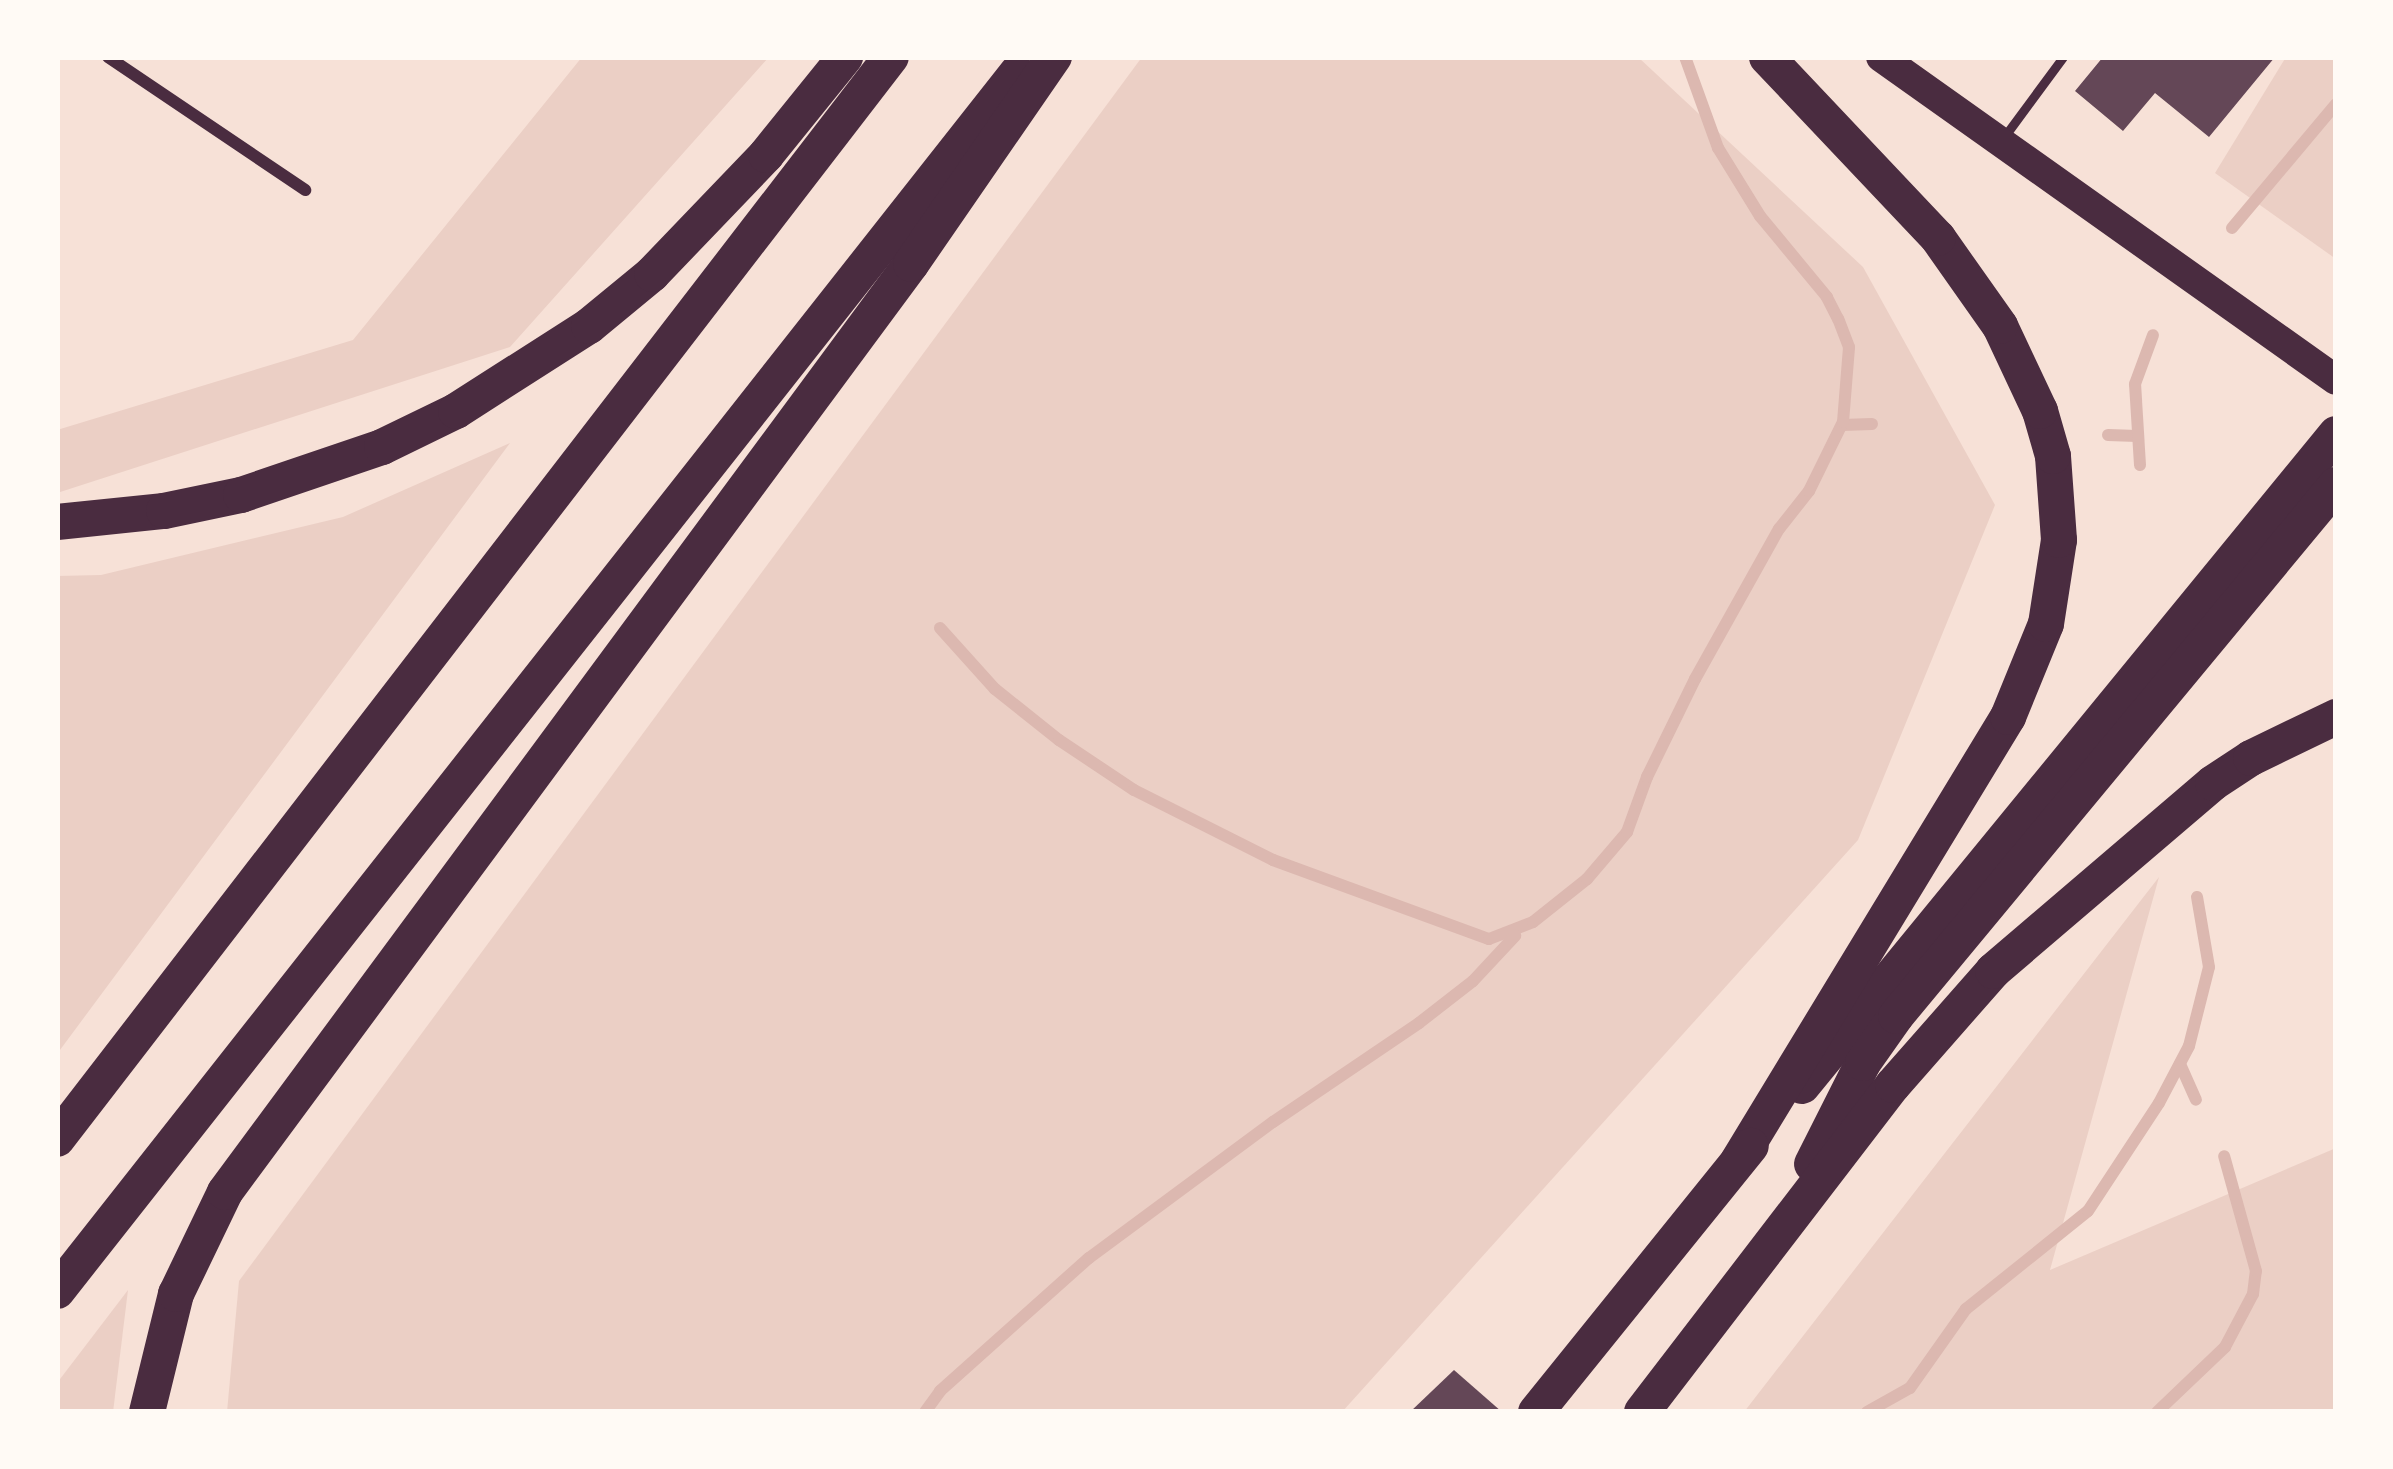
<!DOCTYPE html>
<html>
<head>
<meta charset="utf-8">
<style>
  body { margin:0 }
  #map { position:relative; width:2393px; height:1469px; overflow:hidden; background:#f7e1d7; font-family:Arial,sans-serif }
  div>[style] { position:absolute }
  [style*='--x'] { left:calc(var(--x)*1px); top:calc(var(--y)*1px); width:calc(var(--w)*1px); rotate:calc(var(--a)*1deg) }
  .green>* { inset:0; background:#ebcfc5 }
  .stream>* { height:12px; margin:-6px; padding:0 6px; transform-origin:6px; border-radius:6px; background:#dcb8b0 }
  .building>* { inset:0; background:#644757 }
  .service>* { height:9px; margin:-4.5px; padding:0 4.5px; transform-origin:4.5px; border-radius:4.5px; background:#4a2c40 }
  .minor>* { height:12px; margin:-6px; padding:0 6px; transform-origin:6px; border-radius:6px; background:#4a2c40 }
  .primary>* { height:30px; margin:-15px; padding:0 15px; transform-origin:15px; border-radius:15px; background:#4a2c40 }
  .motorway>* { height:36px; margin:-18px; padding:0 18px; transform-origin:18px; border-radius:18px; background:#4a2c40 }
  span { translate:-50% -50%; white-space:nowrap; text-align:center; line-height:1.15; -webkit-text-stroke:12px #fffaf5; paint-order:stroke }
  .frame { position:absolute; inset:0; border:60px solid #fffaf5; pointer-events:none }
</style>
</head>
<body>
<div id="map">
  <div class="green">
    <i style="clip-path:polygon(582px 57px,769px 57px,510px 347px,57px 493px,57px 430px,353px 340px)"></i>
    <i style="clip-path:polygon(1142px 57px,1638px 57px,1863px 267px,1995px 505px,1858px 840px,1342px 1412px,227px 1412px,239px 1281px)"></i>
    <i style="clip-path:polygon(2286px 57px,2336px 57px,2336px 259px,2215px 173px)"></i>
    <i style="clip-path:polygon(510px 443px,57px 1054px,57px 576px,101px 575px,343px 517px)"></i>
    <i style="clip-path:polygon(2159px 877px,2050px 1270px,2336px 1148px,2336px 1412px,1744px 1412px)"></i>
    <i style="clip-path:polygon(128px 1290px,113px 1412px,57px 1412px,57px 1383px)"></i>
  </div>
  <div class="stream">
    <i style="--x:2232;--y:228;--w:162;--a:-50"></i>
    <i style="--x:1842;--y:425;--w:30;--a:-2"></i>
    <i style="--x:2108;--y:435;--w:29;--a:2"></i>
    <i style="--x:2140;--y:465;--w:81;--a:-93.5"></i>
    <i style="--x:2135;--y:384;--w:52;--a:-69.8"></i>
    <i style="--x:940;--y:628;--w:82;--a:48"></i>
    <i style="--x:995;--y:689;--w:82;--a:38.6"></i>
    <i style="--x:1059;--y:740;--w:90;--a:33.7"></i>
    <i style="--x:1134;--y:790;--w:156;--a:26.7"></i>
    <i style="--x:1273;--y:860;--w:230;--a:20.1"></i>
    <i style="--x:1489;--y:939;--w:47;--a:-21.1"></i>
    <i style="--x:1533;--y:922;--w:69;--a:-38.5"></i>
    <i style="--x:1587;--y:879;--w:62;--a:-49.6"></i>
    <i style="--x:1627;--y:832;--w:59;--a:-70"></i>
    <i style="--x:1647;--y:777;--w:109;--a:-63.9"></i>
    <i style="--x:1695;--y:679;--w:172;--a:-60.8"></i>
    <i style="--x:1779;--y:529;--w:48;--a:-51.7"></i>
    <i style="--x:1809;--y:491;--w:77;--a:-63.8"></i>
    <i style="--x:1843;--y:422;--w:75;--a:-85.4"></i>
    <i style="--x:1849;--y:347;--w:30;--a:-111"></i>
    <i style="--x:1838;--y:319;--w:25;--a:-117"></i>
    <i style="--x:1827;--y:297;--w:105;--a:-129.6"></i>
    <i style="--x:1760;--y:216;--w:80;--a:-121.7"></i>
    <i style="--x:1718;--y:148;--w:97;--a:-109.9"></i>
    <i style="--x:2180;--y:1064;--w:39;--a:66"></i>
    <i style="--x:925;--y:1412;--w:26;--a:-54"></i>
    <i style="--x:940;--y:1391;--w:200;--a:-41.8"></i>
    <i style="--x:1089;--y:1258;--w:229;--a:-36.5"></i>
    <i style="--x:1273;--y:1122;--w:176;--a:-34.1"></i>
    <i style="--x:1419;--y:1023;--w:68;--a:-37.9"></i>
    <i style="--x:1473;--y:981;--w:62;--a:-47"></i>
    <i style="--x:1867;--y:1412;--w:49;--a:-29.2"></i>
    <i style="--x:1910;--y:1388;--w:97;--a:-54.7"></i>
    <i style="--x:1966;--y:1309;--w:156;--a:-38.8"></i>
    <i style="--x:2088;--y:1211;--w:129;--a:-56.7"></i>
    <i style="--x:2159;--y:1103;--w:64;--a:-62.2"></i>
    <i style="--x:2189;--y:1046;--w:81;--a:-75.8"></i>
    <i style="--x:2209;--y:967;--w:71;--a:-99.7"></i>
    <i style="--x:2157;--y:1412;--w:94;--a:-43.7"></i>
    <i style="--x:2225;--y:1347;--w:60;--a:-62.2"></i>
    <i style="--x:2253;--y:1294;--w:23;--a:-83"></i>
    <i style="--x:2256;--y:1271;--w:119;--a:-105.5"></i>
  </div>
  <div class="building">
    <i style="clip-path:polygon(2103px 57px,2275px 57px,2209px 137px,2155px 93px,2123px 131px,2075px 91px)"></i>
    <i style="clip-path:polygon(1454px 1370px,1502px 1412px,1410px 1412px)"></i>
  </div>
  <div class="service">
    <i style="--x:2004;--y:137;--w:99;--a:-53.6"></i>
  </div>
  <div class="minor">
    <i style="--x:108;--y:57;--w:238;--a:34"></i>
  </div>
  <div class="primary">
    <i style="--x:1881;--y:57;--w:558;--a:35.37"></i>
  </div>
  <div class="motorway">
    <i style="--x:57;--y:522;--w:108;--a:-5.9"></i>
    <i style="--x:164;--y:511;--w:79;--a:-11.7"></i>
    <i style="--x:241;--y:495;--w:149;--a:-18.8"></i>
    <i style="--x:382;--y:447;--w:82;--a:-25.9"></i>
    <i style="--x:456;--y:411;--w:158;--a:-32.6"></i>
    <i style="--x:589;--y:326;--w:82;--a:-39.5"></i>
    <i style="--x:652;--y:274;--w:165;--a:-46.2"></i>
    <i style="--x:766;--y:155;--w:126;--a:-51.1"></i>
    <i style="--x:1802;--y:1086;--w:843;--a:-50.68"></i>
    <i style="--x:57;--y:1139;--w:1366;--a:-52.38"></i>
    <i style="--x:1738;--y:1161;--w:520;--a:-58.7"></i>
    <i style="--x:2008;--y:717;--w:100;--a:-67.8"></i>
    <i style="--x:2046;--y:624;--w:85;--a:-81.2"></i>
    <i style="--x:2059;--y:540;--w:84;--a:-94.1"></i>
    <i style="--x:2053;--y:456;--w:47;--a:-106.1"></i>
    <i style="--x:2040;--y:411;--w:94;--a:-115.2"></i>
    <i style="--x:2000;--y:326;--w:108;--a:-125.2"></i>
    <i style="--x:1938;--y:238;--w:249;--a:-133.4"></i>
    <i style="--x:1812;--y:1164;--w:113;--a:-63.2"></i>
    <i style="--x:1863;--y:1063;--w:57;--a:-54.9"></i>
    <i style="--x:1896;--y:1016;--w:690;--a:-50.35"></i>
    <i style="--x:57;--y:1291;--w:1551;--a:-51.76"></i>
    <i style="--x:147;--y:1412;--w:122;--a:-76.2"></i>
    <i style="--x:176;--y:1294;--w:113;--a:-64.3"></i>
    <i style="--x:225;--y:1192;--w:1154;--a:-53.53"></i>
    <i style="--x:911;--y:264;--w:252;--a:-55.4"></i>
    <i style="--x:1536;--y:1412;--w:342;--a:-51.1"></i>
    <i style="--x:1642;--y:1412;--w:412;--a:-52.5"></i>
    <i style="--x:1893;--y:1085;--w:152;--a:-48.7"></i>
    <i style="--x:1993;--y:971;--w:289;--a:-40.5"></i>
    <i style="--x:2213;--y:783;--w:45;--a:-33.3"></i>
    <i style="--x:2251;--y:758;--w:94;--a:-25.8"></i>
  </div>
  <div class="frame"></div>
</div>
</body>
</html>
